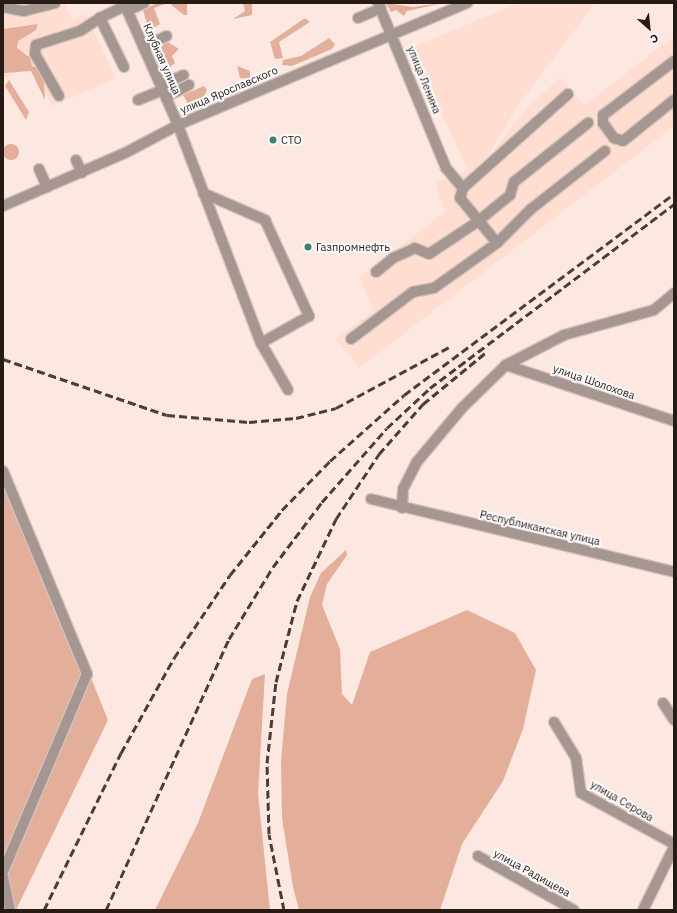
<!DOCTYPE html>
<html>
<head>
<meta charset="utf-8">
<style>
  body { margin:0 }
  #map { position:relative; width:677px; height:913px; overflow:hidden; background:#fce8e0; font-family:"IBM Plex Sans",sans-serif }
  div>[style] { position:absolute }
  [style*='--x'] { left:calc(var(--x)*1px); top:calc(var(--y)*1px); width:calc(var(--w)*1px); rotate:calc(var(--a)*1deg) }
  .built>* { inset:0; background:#ffddd1 }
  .green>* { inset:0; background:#e3ae9a }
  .round { border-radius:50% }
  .roads { filter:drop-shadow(1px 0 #d6c3bc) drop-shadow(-1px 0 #d6c3bc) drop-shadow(0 1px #d6c3bc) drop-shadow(0 -1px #d6c3bc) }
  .minor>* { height:10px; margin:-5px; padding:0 5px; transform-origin:5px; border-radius:5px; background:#a59691 }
  .rail>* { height:3px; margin-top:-1.5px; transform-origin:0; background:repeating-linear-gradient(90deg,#4a3d38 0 8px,transparent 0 12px) }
  .dots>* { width:11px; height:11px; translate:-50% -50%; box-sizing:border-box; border:2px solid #fafafa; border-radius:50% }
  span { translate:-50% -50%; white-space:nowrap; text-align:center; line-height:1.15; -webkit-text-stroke:4px #fafafa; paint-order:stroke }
  .street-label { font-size:11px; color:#271b16 }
  .poi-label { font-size:11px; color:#271b16 }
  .left { translate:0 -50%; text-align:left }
  .frame { position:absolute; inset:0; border:4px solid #271b16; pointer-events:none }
  .north { position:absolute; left:629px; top:8px; width:40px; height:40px; -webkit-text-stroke:3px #fafafa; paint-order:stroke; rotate:153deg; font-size:11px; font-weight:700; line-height:16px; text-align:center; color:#271b16 }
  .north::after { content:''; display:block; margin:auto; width:14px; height:18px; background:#271b16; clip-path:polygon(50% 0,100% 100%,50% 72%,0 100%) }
</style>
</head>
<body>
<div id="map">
  <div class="built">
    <i style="clip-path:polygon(3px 3px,64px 3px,72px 20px,85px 14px,116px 78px,52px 106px,31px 65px,4px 79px)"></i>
    <i style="clip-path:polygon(519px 3px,595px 3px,519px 104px,485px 161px,530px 105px,560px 78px,585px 105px,674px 36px,674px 126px,359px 368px,336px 339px,373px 311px,360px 277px,445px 212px,435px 183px,468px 170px,414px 54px,418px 45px)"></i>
  </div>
  <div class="green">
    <i style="clip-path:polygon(157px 3px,168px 3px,154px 8px,160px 24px,149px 31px,143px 10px)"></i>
    <i style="clip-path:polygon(169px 3px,187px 3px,187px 15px,184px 15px)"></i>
    <i style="clip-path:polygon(243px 3px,252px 3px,252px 15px,233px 19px,245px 11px)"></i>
    <i style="clip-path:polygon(386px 3px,413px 7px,443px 3px,407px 11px,404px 16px,396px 10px,391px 12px)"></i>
    <i style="clip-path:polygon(305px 18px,310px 22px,279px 42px,283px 58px,275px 59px,270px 42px)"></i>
    <i style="clip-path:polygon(38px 24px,36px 30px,18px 41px,17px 48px,30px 58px,32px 66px,37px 68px,44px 83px,45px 100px,31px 71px,3px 73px,3px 29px)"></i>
    <i style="clip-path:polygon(329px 38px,335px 44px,332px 49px,292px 66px,282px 65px,283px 60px,301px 56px)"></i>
    <i style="clip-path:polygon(163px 39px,179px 49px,172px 56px,175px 63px,170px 67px,156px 47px,157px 41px)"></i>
    <i style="clip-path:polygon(237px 66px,250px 71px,250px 79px,240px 78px)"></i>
    <i style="clip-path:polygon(9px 80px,29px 112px,26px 120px,5px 86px)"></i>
    <i style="clip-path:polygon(204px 86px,207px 90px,199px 105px,189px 105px,183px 95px)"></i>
    <i class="round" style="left:3px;top:144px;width:16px;height:16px"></i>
    <i style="clip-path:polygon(3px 461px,108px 720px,16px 910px,3px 910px)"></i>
    <i style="clip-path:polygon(346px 550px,347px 555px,327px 584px,322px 605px,340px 649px,342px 694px,352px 705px,370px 652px,467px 610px,515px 633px,536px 670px,523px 729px,503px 781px,462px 844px,440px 910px,299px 910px,293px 887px,282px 818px,281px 761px,287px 694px,310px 597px,321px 573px)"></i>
    <i style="clip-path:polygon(265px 674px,258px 794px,270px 910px,155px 910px,198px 823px,252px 679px)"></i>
  </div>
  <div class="roads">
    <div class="minor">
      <i style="--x:124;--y:3;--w:133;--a:66.1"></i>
      <i style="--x:178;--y:125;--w:233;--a:69.2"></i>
      <i style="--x:261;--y:343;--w:54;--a:60.1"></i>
      <i style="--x:378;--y:3;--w:178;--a:67.6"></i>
      <i style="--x:446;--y:168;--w:26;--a:50"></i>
      <i style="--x:3;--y:7;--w:21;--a:11"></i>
      <i style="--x:24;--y:11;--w:32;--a:-14"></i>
      <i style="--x:127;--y:11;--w:19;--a:-25"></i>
      <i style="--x:358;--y:18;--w:25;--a:-23"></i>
      <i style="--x:143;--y:47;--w:26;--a:-25"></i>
      <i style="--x:674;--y:61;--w:89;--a:142.7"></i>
      <i style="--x:603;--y:115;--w:8;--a:90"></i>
      <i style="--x:603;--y:123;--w:19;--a:54"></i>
      <i style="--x:614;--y:138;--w:9;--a:18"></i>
      <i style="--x:623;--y:141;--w:65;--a:-38.8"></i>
      <i style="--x:124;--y:67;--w:55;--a:-116.1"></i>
      <i style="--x:100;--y:18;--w:28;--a:-26"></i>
      <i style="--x:161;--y:86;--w:25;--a:-26"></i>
      <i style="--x:59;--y:96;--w:48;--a:-119.7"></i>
      <i style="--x:35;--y:54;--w:9;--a:-84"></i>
      <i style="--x:36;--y:45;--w:46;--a:-17.7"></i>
      <i style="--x:80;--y:31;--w:24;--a:-33"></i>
      <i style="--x:166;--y:97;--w:26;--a:-28"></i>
      <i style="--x:138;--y:100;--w:27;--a:-22"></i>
      <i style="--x:76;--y:160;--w:14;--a:65"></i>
      <i style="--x:39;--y:169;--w:20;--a:66"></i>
      <i style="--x:203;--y:193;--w:68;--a:23.5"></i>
      <i style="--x:265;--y:220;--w:106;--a:65.4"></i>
      <i style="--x:309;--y:316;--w:55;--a:150.6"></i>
      <i style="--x:3;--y:206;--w:135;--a:-23.5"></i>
      <i style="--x:127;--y:152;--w:58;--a:-27.9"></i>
      <i style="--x:178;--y:125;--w:314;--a:-22.9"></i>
      <i style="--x:497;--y:243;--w:58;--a:-129.4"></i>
      <i style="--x:460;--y:198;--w:10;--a:-73"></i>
      <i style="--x:463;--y:188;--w:141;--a:-41.8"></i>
      <i style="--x:376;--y:272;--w:22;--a:-39"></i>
      <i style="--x:393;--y:258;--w:24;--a:-24"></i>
      <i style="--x:415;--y:248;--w:15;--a:23"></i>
      <i style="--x:429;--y:254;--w:58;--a:-33.7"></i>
      <i style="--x:477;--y:222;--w:43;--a:-39.3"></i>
      <i style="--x:510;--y:195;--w:14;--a:-73"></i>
      <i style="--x:514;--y:182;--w:95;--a:-38.6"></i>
      <i style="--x:351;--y:339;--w:78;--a:-37.2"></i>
      <i style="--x:413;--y:292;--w:21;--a:-11"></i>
      <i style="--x:434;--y:288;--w:77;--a:-35.5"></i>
      <i style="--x:497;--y:243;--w:48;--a:-45"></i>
      <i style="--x:531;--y:209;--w:94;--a:-38.1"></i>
      <i style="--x:506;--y:365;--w:177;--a:18.4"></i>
      <i style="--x:3;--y:471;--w:220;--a:67.5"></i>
      <i style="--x:87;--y:674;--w:215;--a:113"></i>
      <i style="--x:371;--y:499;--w:312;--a:13.5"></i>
      <i style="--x:402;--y:508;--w:19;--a:-87"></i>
      <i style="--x:403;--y:489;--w:29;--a:-63"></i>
      <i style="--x:416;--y:463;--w:72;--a:-50.1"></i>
      <i style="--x:462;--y:408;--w:62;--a:-44.3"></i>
      <i style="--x:506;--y:365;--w:65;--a:-27.3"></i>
      <i style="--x:564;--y:335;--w:93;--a:-15.5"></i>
      <i style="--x:654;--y:310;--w:26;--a:-40"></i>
      <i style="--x:663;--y:703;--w:20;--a:57"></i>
      <i style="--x:554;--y:722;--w:42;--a:58.6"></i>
      <i style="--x:576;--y:758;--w:35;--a:82"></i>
      <i style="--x:581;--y:793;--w:106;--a:28.7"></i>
      <i style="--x:478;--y:856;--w:110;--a:29.4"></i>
      <i style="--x:3;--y:877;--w:34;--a:78"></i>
      <i style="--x:643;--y:910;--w:70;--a:-63.8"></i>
    </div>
  </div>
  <div class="rail">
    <i style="--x:3;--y:359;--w:173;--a:18.9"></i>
    <i style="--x:167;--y:415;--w:82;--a:4.9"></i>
    <i style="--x:249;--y:422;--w:47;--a:-4.9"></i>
    <i style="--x:296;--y:418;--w:41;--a:-14"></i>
    <i style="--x:336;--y:408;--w:131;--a:-28.3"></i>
    <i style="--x:44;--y:910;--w:175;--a:-63.9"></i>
    <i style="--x:121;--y:753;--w:109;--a:-60.8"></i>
    <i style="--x:174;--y:658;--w:100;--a:-56"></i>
    <i style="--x:230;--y:575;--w:83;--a:-51.3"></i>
    <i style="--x:282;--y:510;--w:69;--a:-45.6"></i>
    <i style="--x:330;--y:461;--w:99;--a:-41.7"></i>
    <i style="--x:404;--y:395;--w:337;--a:-36.7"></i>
    <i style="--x:106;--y:910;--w:298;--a:-65.6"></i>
    <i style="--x:229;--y:639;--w:84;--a:-58.6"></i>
    <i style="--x:273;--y:567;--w:81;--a:-53"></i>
    <i style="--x:322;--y:502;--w:98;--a:-48.7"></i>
    <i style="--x:387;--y:428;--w:59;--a:-42.9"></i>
    <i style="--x:430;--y:388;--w:306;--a:-37"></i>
    <i style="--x:284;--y:910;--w:77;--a:-101.2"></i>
    <i style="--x:269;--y:834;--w:71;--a:-91.6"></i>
    <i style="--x:267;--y:763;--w:81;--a:-83.7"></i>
    <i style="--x:276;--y:682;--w:84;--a:-75.5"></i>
    <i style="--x:297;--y:601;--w:91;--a:-64.6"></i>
    <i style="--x:336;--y:519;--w:78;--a:-56.5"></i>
    <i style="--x:379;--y:454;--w:67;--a:-48.7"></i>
    <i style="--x:423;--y:404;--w:80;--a:-39.4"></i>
  </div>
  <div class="dots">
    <i style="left:273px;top:140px;background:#3d8278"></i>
    <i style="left:308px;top:247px;background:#3d8278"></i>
  </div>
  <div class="street-label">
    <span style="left:162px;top:59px;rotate:66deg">Клубная улица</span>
    <span style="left:424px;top:80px;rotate:68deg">улица Ленина</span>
    <span style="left:229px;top:90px;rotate:-23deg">улица Ярославского</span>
    <span style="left:594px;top:382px;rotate:19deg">улица Шолохова</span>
    <span style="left:540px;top:528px;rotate:13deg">Республиканская улица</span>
    <span style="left:622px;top:801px;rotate:30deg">улица Серова</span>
    <span style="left:532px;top:873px;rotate:29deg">улица Радищева</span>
  </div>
  <div class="poi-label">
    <span class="left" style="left:281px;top:140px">СТО</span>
    <span class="left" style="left:316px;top:247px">Газпромнефть</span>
  </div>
  <div class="frame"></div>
  <div class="north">С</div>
</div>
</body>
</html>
